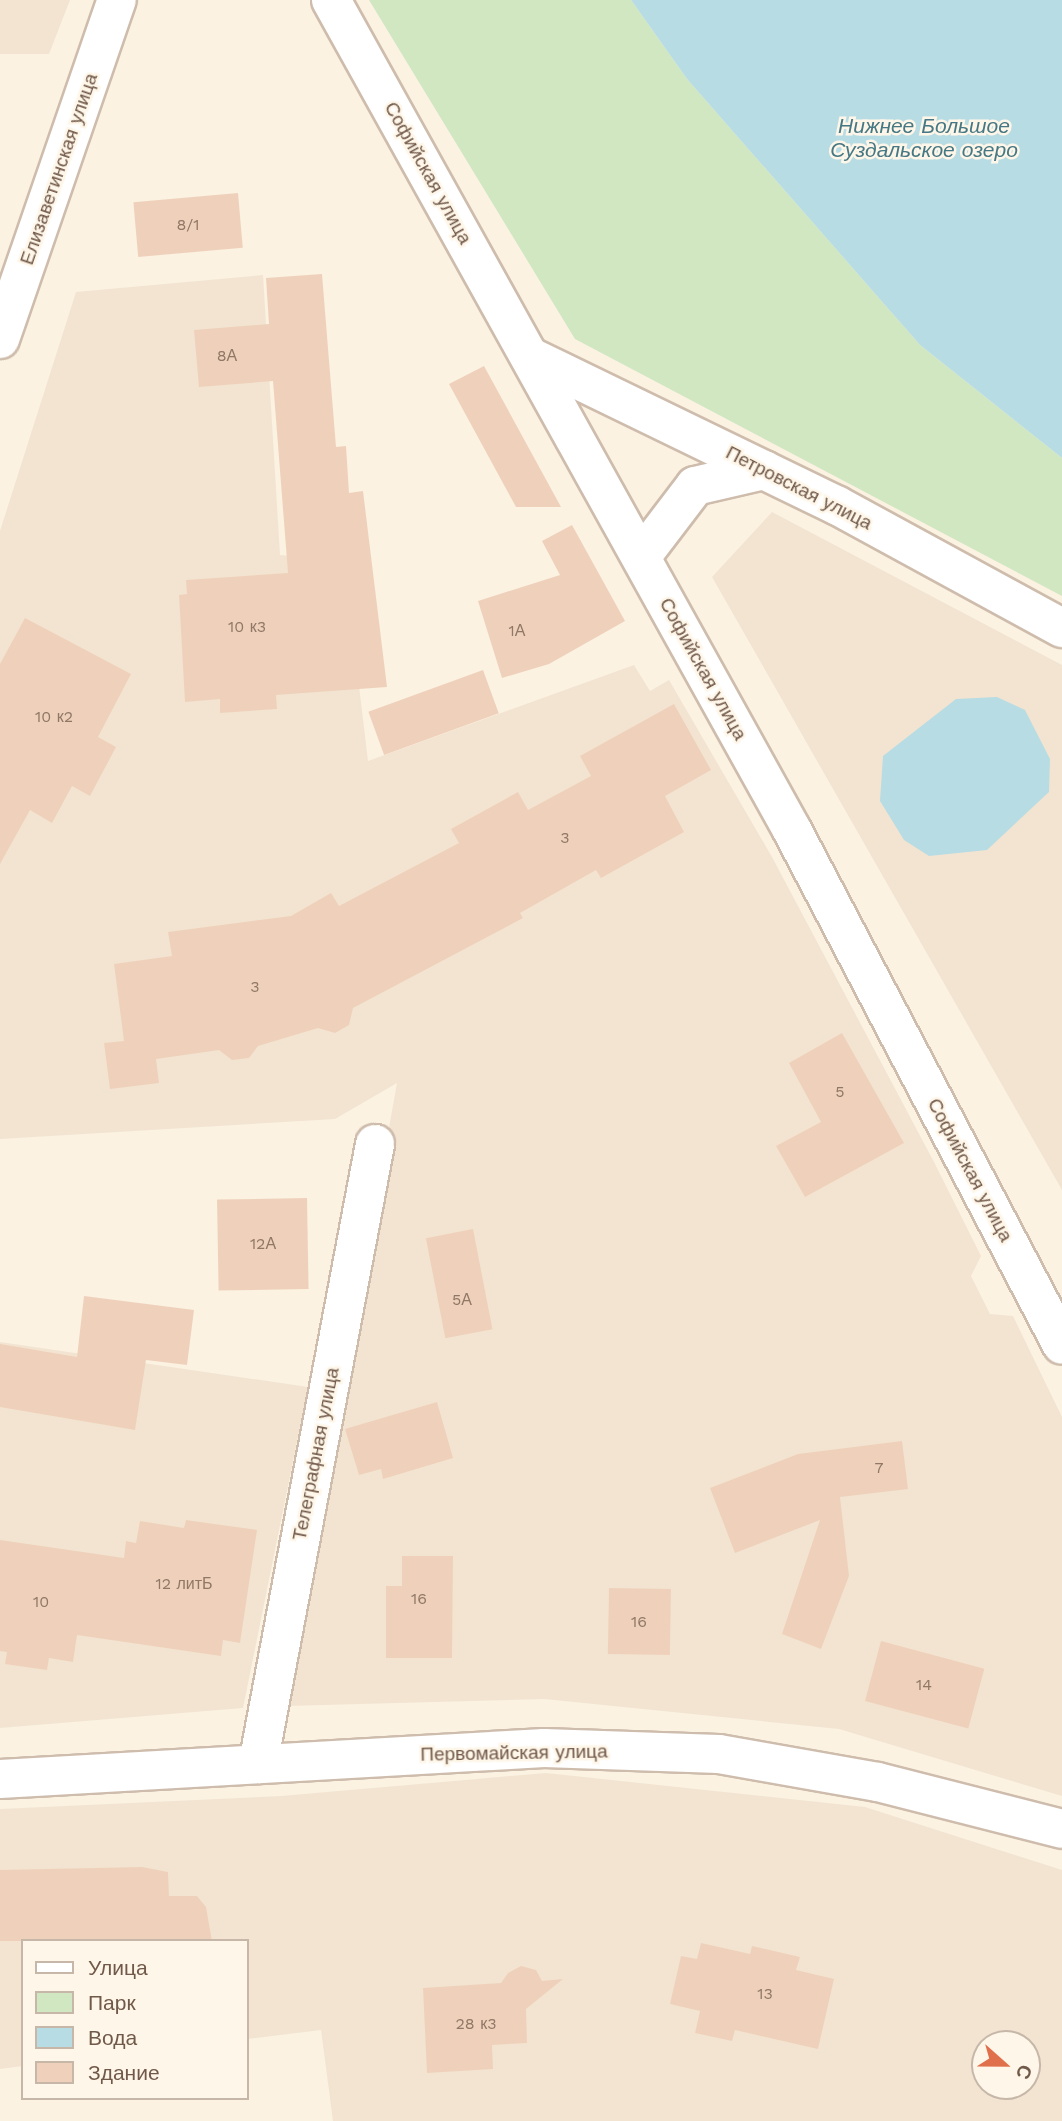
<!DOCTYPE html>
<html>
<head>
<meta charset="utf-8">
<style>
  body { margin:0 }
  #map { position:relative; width:1062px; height:2121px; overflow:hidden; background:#fbf2e2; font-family:"Work Sans",sans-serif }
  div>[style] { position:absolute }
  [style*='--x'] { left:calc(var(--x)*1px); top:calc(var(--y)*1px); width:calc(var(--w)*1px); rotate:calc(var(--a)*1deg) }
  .residential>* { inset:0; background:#f2e4d1 }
  .green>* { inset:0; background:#d0e7c2 }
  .water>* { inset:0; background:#b8dce3 }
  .building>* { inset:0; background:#efd1bb; transform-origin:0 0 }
  .roads { filter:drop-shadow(2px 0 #cebcac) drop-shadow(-2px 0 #cebcac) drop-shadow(0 2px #cebcac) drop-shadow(0 -2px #cebcac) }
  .minor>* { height:38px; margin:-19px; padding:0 19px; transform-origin:19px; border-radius:19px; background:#fff }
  span { translate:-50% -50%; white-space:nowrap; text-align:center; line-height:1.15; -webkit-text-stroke:5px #fef6e8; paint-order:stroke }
  .number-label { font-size:16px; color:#907766 }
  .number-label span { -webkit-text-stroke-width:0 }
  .street-label { font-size:19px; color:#71594a }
  .water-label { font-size:21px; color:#457884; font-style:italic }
  .legend { position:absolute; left:21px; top:1939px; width:228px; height:161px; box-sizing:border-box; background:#fef6e8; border:2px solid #c6b7a9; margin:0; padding:9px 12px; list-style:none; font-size:21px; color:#71594a }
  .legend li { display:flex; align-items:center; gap:14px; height:35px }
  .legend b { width:35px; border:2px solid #c6b7a9 }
  .north { position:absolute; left:971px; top:2030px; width:70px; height:70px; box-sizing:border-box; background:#fef6e8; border:2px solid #c6b7a9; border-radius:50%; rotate:111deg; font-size:19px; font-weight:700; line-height:28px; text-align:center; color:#71594a }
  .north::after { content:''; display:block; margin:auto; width:24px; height:32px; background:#e0704c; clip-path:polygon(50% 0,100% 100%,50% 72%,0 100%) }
</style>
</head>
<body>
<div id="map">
  <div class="residential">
    <i style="clip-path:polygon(0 0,70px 0,49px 54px,0 54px)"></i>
    <i style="clip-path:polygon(263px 275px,280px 555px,344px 560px,368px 761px,634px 665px,650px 691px,669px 680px,772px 857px,934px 1162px,981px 1256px,971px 1276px,990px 1314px,1013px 1316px,1062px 1417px,1062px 1796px,839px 1729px,544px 1699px,286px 1706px,397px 1083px,335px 1119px,0 1139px,0 531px,76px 292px)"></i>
    <i style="clip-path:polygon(772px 512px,1062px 665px,1062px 1190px,712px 577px)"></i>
    <i style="clip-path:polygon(0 1342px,308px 1387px,243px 1708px,0 1728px)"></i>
    <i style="clip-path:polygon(evenodd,546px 1773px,865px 1807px,1062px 1870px,1062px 2121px,333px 2121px,321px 2030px,247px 2039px,247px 1941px,23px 1941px,23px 2066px,0 2069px,0 1809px,281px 1796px,546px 1773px,985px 2044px,1027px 2044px,1027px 2086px,985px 2086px,985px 2044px)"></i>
  </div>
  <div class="green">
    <i style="clip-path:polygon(369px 0,631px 0,687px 79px,920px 345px,1062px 458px,1062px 596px,575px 339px)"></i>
  </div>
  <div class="water">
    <i style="clip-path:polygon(631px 0,1062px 0,1062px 458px,920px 345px,687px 79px)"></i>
    <i style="clip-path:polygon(997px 697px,1025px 710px,1050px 759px,1049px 792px,987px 850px,929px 856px,904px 840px,880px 801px,883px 756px,956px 699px)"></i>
  </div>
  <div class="building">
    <i style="left:238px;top:193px;width:55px;height:105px;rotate:85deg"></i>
    <i style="clip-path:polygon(322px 274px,336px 447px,346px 446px,349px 493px,363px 491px,387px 687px,276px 695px,277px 709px,220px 713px,220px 699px,185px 702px,179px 595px,187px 594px,186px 580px,288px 573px,273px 381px,199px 387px,194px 330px,269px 324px,266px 278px)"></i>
    <i style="clip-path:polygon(484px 366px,561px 507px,516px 507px,449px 384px)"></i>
    <i style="clip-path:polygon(572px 525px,625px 621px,549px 664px,502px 678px,478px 601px,560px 575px,542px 541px)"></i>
    <i style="clip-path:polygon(25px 618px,131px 674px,98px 737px,116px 747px,90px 796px,72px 786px,52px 823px,30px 810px,0 864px,0 664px)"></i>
    <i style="left:483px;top:670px;width:46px;height:122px;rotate:70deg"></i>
    <i style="clip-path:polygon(674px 704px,711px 770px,665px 796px,684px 832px,601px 878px,596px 870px,520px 913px,523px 918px,353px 1008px,349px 1025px,335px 1033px,318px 1028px,258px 1046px,249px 1058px,232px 1060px,219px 1050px,156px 1059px,159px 1083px,110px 1089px,104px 1043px,124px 1041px,114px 964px,172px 956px,168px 932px,291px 916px,331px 893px,339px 906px,459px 843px,451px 829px,518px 792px,528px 810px,591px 776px,580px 756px)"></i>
    <i style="clip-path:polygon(842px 1033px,904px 1143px,805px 1197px,776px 1146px,821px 1122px,789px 1063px)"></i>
    <i style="left:307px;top:1198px;width:91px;height:90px;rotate:89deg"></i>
    <i style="left:473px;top:1229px;width:102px;height:48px;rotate:79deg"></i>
    <i style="clip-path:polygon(84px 1296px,194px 1310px,187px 1365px,146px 1360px,135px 1430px,0 1407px,0 1344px,77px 1357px)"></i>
    <i style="clip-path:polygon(437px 1402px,453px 1458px,383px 1479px,381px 1469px,359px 1475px,345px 1429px)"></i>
    <i style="clip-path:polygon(902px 1441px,908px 1489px,840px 1497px,849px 1576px,821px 1649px,782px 1634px,820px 1520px,735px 1553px,710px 1488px,798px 1454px)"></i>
    <i style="clip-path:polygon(186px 1520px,257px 1530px,240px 1643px,223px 1640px,221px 1656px,77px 1635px,73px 1662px,49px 1658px,47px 1670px,5px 1664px,7px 1652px,0 1651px,0 1540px,124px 1558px,126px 1541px,136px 1543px,140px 1521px,184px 1528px)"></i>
    <i style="clip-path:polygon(402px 1556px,453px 1556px,452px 1658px,386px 1658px,386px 1586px,402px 1586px)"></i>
    <i style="left:609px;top:1588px;width:62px;height:66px;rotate:1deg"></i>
    <i style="left:881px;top:1641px;width:107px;height:62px;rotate:15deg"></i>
    <i style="clip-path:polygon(142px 1867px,168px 1872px,169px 1896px,197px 1896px,206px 1907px,212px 1941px,0 1941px,0 1870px)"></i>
    <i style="clip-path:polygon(701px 1943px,750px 1954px,752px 1946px,800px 1957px,796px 1970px,834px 1979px,818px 2049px,735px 2030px,732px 2041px,695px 2033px,700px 2011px,670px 2004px,681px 1956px,697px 1959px)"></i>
    <i style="clip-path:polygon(521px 1966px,536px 1970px,542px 1981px,563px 1979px,526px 2009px,527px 2043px,492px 2045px,493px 2069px,427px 2073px,423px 1988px,501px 1983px,508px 1973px)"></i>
  </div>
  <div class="roads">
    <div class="minor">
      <i style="--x:331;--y:0;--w:949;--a:60.95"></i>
      <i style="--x:792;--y:830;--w:581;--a:62.33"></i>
      <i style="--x:0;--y:339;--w:359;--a:-71"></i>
      <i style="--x:531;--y:357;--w:341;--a:25.9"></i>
      <i style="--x:838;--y:506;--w:255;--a:28.6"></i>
      <i style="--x:641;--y:557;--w:89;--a:-52.7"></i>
      <i style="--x:695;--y:486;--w:71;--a:-13.1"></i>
      <i style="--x:258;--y:1764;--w:631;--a:-79.31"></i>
      <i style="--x:0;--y:1779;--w:545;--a:-3.26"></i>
      <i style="--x:544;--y:1748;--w:175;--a:2"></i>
      <i style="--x:719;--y:1754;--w:161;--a:10"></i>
      <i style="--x:878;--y:1782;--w:190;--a:14.3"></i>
    </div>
  </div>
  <div class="number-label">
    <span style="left:188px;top:225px">8/1</span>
    <span style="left:227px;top:356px">8А</span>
    <span style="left:247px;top:627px">10 к3</span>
    <span style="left:517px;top:631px">1А</span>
    <span style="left:54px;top:717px">10 к2</span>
    <span style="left:565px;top:838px">3</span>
    <span style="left:255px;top:987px">3</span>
    <span style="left:840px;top:1092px">5</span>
    <span style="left:263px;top:1244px">12А</span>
    <span style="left:462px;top:1300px">5А</span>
    <span style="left:879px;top:1468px">7</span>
    <span style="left:184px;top:1584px">12 литБ</span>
    <span style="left:419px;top:1599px">16</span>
    <span style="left:41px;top:1602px">10</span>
    <span style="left:639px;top:1622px">16</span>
    <span style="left:924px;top:1685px">14</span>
    <span style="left:765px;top:1994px">13</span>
    <span style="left:476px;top:2024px">28 к3</span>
  </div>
  <div class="street-label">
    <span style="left:59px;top:169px;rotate:-71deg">Елизаветинская улица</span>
    <span style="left:428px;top:173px;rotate:61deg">Софийская улица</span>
    <span style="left:799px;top:488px;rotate:27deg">Петровская улица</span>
    <span style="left:703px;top:669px;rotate:61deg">Софийская улица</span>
    <span style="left:970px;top:1170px;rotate:62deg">Софийская улица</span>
    <span style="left:316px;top:1454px;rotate:-79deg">Телеграфная улица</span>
    <span style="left:514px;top:1753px;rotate:-1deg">Первомайская улица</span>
  </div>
  <div class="water-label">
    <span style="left:924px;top:138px">Нижнее Большое<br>Суздальское озеро</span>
  </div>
  <ul class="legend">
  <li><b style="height:9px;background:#fff"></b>Улица</li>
  <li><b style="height:19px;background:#d0e7c2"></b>Парк</li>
  <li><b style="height:19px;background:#b8dce3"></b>Вода</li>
  <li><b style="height:19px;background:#efd1bb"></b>Здание</li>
  </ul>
  <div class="north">С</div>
</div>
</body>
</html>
